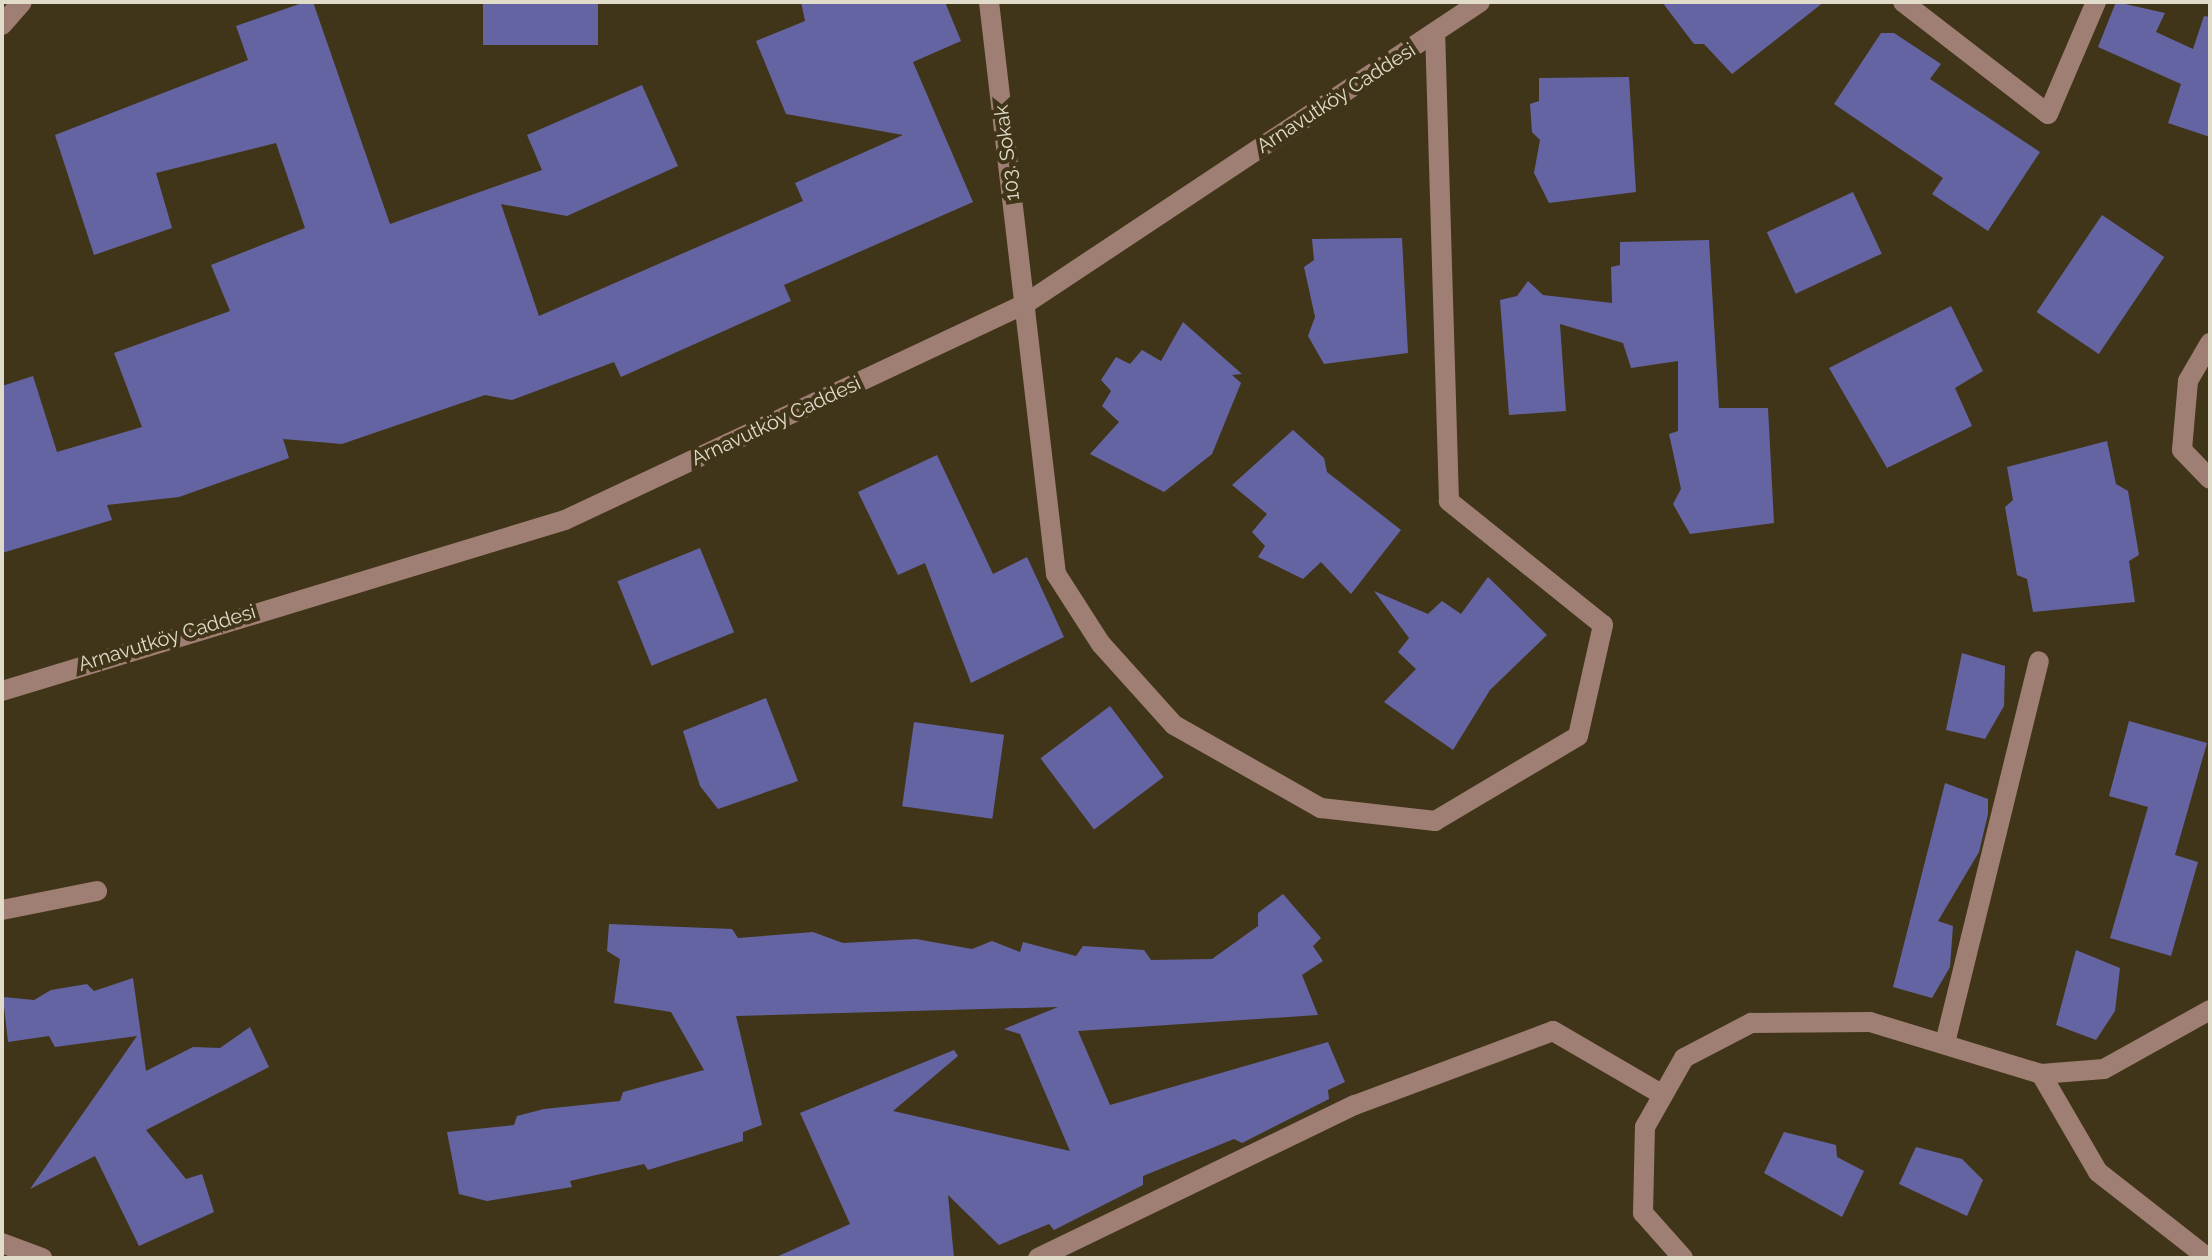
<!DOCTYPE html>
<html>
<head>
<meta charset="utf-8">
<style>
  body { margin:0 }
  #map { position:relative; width:2212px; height:1260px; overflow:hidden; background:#403519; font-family:Raleway,sans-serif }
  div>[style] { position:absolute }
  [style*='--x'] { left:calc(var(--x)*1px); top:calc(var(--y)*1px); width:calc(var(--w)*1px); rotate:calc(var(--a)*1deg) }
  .building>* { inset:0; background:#6564a3; transform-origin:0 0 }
  .minor>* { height:20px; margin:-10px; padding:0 10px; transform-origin:10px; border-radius:10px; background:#9f7f74 }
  span { translate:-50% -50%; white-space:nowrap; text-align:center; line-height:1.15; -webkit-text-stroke:8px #403519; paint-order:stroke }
  .street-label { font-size:20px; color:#e1dbca }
  .frame { position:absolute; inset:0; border:4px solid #e1dbca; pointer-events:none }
</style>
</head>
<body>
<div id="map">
  <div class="building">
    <i style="clip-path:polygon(305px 2px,313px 2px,390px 224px,542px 170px,527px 135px,642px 85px,678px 166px,567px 216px,501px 204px,539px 316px,803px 201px,795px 183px,903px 135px,786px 114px,756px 41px,805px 21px,801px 2px,945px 2px,961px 41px,913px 62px,973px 202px,784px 285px,791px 301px,621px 377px,614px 362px,512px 400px,485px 395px,342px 444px,283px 439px,289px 458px,179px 497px,107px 505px,112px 520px,2px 553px,2px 386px,33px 376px,57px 452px,142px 427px,114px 353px,230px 311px,211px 265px,305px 228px,276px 143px,156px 173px,172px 228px,94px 255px,55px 135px,248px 60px,236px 26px)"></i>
    <i style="left:483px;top:2px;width:115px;height:43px"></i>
    <i style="clip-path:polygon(1662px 2px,1824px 2px,1732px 74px,1704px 44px,1694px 44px)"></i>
    <i style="clip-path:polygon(2116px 2px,2165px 13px,2156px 32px,2193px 49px,2204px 16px,2210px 17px,2210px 137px,2168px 123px,2181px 84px,2098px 47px)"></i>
    <i style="clip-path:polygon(1881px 33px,1894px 33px,1941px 64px,1930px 79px,2040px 152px,1988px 231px,1932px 194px,1943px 178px,1834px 104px)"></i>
    <i style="clip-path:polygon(1629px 77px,1636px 192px,1549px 203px,1534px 173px,1540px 140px,1532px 132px,1530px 104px,1539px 101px,1539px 78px)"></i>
    <i style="left:1853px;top:192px;width:68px;height:95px;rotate:65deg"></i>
    <i style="left:2102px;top:215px;width:75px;height:117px;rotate:34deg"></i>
    <i style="clip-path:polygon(1402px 238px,1408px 353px,1324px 364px,1308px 336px,1315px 317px,1304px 267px,1314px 260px,1312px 239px)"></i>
    <i style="clip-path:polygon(1709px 240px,1719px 408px,1768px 408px,1774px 523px,1690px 534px,1673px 504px,1681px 489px,1669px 434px,1678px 431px,1678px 361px,1631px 368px,1623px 343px,1560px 324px,1566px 411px,1509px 415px,1500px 300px,1517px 296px,1528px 281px,1543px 295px,1612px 303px,1611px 267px,1620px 265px,1620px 242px)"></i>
    <i style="clip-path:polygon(1951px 306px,1983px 371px,1955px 388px,1972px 426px,1887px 468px,1829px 368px)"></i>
    <i style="clip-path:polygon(1183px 322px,1242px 374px,1232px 375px,1241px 383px,1212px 454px,1164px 492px,1090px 454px,1119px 422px,1102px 406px,1111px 391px,1101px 380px,1116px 357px,1130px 364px,1142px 350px,1161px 361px)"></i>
    <i style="clip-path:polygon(1293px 430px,1324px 458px,1327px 472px,1401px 530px,1351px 594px,1321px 562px,1303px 579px,1258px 557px,1265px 546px,1252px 532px,1267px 514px,1232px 485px)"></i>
    <i style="clip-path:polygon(2107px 441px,2116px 484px,2128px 491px,2139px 555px,2129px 561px,2135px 602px,2033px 612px,2027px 579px,2017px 575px,2005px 507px,2013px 500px,2007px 467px)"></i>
    <i style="clip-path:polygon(937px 455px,993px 574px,1027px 557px,1064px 637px,971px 683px,925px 563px,898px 575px,858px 492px)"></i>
    <i style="left:700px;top:548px;width:91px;height:89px;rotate:68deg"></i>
    <i style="clip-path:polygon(1488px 577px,1547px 635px,1490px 690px,1453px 750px,1384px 702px,1416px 669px,1398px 652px,1409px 638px,1374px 591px,1428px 614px,1442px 601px,1461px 614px)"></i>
    <i style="clip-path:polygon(1962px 653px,2005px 666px,2004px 706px,1985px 739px,1946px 730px)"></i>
    <i style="clip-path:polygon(766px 698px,798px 781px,718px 809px,700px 786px,683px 731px)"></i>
    <i style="left:1110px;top:706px;width:89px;height:87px;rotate:53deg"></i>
    <i style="clip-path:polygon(2129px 721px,2207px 743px,2175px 855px,2198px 862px,2171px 956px,2110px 938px,2148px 807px,2109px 796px)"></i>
    <i style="left:914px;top:722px;width:91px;height:85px;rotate:8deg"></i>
    <i style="clip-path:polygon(1945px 783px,1988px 799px,1988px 814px,1979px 852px,1938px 921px,1953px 926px,1950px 967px,1932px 998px,1893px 987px)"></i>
    <i style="clip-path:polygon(1283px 894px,1321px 938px,1313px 946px,1323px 961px,1302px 975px,1318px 1015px,1078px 1031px,1110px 1105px,1328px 1042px,1345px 1082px,1328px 1090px,1329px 1099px,1242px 1143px,1234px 1139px,1143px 1176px,1143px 1185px,1054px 1230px,1049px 1224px,999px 1245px,948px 1195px,954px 1258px,774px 1258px,850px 1224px,800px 1113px,954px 1050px,958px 1056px,893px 1111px,1070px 1151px,1020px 1034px,1004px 1029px,1058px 1007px,736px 1016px,762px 1125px,743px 1132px,743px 1141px,648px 1170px,644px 1164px,570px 1181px,572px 1187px,487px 1201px,459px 1194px,447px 1132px,514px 1125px,517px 1116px,544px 1109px,620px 1101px,623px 1092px,704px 1070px,671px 1012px,614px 1003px,620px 959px,607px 951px,609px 924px,732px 929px,738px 938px,813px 932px,843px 943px,916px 939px,972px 949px,992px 941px,1020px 952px,1023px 942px,1076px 956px,1083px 946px,1144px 950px,1151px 960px,1212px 959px,1258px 926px,1258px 913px)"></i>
    <i style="clip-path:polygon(2076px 950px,2120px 968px,2115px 1011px,2096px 1040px,2056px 1025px)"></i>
    <i style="clip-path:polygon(133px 978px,146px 1071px,193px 1047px,220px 1048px,250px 1027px,269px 1067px,146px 1130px,186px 1179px,202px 1174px,214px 1212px,139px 1246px,95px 1156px,30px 1189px,137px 1036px,55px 1047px,49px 1036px,8px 1042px,3px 997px,34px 1000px,51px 990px,87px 984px,94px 991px)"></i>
    <i style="clip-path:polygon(1784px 1132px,1836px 1145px,1837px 1157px,1864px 1171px,1842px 1217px,1764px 1173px)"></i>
    <i style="clip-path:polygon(1916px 1147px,1962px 1159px,1983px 1180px,1967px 1216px,1899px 1184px)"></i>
  </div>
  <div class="minor">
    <i style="--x:989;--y:2;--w:576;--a:83.32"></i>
    <i style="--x:1056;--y:574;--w:83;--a:57.3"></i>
    <i style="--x:1101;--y:644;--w:109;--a:48"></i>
    <i style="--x:1174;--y:725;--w:169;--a:29.5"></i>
    <i style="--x:1321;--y:808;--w:115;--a:6.5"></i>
    <i style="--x:1435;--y:821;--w:166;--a:-30.7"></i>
    <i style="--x:1578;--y:736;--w:114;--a:-77.3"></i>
    <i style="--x:1603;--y:625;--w:198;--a:-141.2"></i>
    <i style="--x:1449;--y:501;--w:469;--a:-91.7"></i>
    <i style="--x:1903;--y:2;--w:183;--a:37.7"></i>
    <i style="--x:2048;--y:114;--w:122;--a:-66.8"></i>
    <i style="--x:2;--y:25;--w:30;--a:-49"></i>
    <i style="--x:2210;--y:343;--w:44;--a:120.1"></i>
    <i style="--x:2188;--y:381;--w:69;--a:95"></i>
    <i style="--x:2182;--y:450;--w:40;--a:46"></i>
    <i style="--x:2;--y:691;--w:588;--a:-16.9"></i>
    <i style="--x:565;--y:520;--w:508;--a:-25.15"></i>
    <i style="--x:1025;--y:304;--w:546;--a:-33.57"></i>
    <i style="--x:2;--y:910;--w:97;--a:-11.3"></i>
    <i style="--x:1945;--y:1043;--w:393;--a:-76.2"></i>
    <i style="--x:2041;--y:1074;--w:113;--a:59.8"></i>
    <i style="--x:2098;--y:1172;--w:140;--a:38"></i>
    <i style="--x:2;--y:1243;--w:43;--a:20.6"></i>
    <i style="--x:1038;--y:1258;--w:352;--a:-25.8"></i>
    <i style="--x:1355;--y:1105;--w:211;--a:-20.5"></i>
    <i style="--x:1553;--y:1031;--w:127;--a:30.2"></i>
    <i style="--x:1683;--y:1258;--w:60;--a:-131.6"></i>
    <i style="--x:1643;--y:1213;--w:86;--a:-88.7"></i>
    <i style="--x:1645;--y:1127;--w:79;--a:-60.5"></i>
    <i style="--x:1684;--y:1058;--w:76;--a:-27.6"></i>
    <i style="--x:1751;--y:1023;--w:119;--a:-0.5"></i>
    <i style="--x:1870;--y:1022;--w:179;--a:16.9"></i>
    <i style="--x:2041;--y:1074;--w:63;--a:-4.5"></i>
    <i style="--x:2104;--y:1069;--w:121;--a:-29.1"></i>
  </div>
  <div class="street-label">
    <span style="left:1336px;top:98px;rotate:-33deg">Arnavutköy Caddesi</span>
    <span style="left:1007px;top:153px;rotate:-97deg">103. Sokak</span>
    <span style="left:776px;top:421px;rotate:-25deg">Arnavutköy Caddesi</span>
    <span style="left:167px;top:638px;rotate:-17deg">Arnavutköy Caddesi</span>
  </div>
  <div class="frame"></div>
</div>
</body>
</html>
